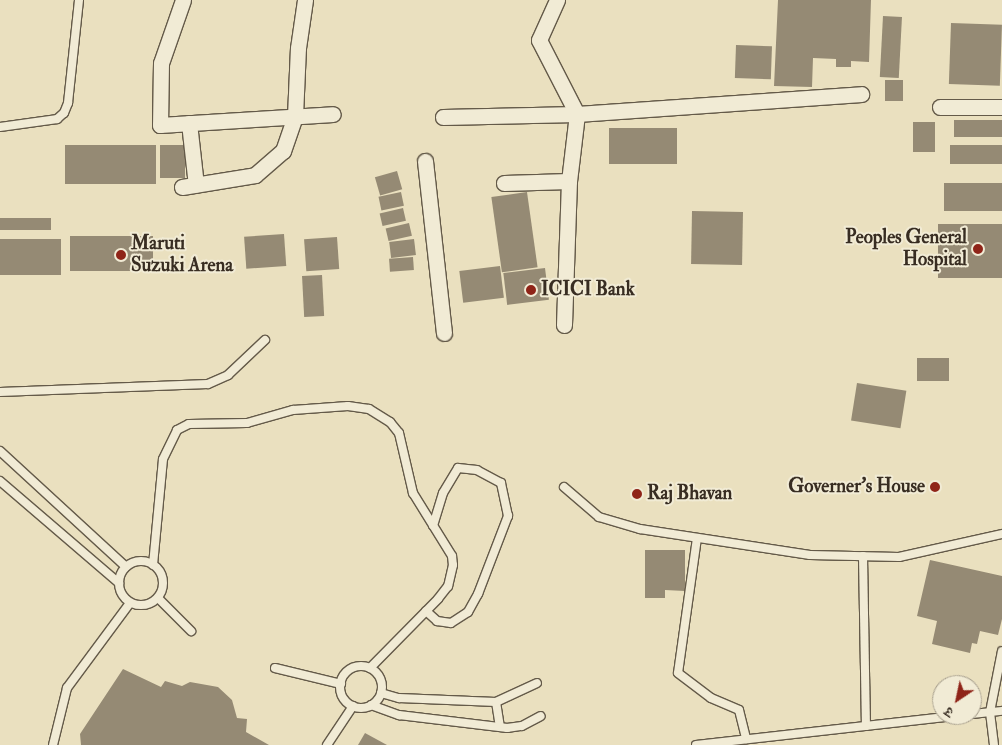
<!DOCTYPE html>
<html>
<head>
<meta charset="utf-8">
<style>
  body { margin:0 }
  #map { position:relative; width:1002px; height:745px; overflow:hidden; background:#eae0bf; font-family:"IM FELL Double Pica","Noto Serif Devanagari",serif }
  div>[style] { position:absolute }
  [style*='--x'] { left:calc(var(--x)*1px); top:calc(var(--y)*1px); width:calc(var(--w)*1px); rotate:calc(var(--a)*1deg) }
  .building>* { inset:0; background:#958a74; transform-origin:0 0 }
  .roads { filter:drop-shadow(1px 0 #645a49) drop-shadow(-1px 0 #645a49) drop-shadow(0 1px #645a49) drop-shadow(0 -1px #645a49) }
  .lane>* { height:8px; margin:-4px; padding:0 4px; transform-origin:4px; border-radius:4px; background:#f1ebd5 }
  .lane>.ring { margin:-4px; padding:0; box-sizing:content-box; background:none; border:8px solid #f1ebd5; border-radius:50% }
  .street>* { height:15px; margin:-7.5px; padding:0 7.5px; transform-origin:7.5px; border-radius:7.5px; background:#f1ebd5 }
  .dots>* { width:14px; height:14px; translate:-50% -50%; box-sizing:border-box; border:2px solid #f1ebd5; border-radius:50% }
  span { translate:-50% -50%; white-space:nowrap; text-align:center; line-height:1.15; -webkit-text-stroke:4px #f1ebd5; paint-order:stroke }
  .poi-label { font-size:19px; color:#382d22; font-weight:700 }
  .right { translate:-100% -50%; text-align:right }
  .left { translate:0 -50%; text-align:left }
  .north { position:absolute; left:932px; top:675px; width:50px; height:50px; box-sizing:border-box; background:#f1ebd5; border:1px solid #a79f8d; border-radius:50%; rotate:214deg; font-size:14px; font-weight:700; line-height:20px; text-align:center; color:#382d22 }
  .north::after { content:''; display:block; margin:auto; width:18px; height:22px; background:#8f2418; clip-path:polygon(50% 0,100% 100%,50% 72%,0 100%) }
</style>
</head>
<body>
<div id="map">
  <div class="building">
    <i style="clip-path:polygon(778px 0,871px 0,869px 62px,851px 61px,851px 67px,836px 67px,836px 59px,813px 58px,812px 87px,774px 86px)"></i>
    <i style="left:883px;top:16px;width:19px;height:61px;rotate:3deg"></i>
    <i style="left:951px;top:23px;width:51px;height:61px;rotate:2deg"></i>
    <i style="left:736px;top:45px;width:36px;height:33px;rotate:2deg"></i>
    <i style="left:885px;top:80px;width:18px;height:21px"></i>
    <i style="left:954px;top:120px;width:48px;height:17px"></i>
    <i style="left:913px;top:122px;width:22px;height:30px"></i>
    <i style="left:609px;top:128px;width:68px;height:36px"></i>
    <i style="left:156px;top:145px;width:39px;height:91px;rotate:90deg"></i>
    <i style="left:160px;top:145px;width:25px;height:33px"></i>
    <i style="left:950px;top:145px;width:52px;height:19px"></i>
    <i style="left:397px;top:171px;width:19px;height:23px;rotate:74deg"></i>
    <i style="left:944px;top:183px;width:58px;height:28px"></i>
    <i style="left:401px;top:192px;width:14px;height:23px;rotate:78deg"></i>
    <i style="left:527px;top:192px;width:76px;height:36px;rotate:82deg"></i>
    <i style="left:403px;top:208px;width:13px;height:24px;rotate:77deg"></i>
    <i style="left:692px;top:211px;width:51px;height:53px;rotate:1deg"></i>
    <i style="left:0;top:218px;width:51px;height:12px"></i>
    <i style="left:409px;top:223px;width:13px;height:24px;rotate:77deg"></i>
    <i style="left:1002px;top:224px;width:54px;height:64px;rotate:90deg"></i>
    <i style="left:284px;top:234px;width:32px;height:40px;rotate:86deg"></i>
    <i style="left:70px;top:236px;width:83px;height:35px"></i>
    <i style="left:337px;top:237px;width:32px;height:33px;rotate:86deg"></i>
    <i style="left:0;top:239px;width:61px;height:36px"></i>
    <i style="left:414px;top:239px;width:16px;height:25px;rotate:83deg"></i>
    <i style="left:413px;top:257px;width:13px;height:24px;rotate:86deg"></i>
    <i style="left:500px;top:266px;width:32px;height:41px;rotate:83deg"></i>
    <i style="left:545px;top:268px;width:32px;height:42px;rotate:83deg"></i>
    <i style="left:322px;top:275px;width:41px;height:20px;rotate:87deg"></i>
    <i style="left:949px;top:358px;width:23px;height:32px;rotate:90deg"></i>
    <i style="left:857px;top:383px;width:50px;height:38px;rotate:9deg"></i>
    <i style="clip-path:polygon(645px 550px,685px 550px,685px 591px,665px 590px,665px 598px,645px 598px)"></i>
    <i style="clip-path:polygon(930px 560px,1002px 576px,1002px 619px,998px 635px,980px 631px,977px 644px,972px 643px,970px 653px,932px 644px,937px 621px,917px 616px)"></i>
    <i style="clip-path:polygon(123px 669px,161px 687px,165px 681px,182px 686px,190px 682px,218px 687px,232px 700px,237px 718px,247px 719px,246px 732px,269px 745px,81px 745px,80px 734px)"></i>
    <i style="clip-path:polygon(365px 733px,387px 745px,358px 745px)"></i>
  </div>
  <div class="roads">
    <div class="lane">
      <i style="--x:0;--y:127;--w:58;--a:-8"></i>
      <i style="--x:57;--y:119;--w:9;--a:-41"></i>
      <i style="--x:64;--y:113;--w:11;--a:-68"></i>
      <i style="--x:68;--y:103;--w:104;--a:-83.9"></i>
      <i style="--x:0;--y:392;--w:208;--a:-2.2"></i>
      <i style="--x:208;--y:384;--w:22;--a:-24"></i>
      <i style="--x:228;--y:375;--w:51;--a:-43.4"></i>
      <i style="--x:0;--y:451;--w:171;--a:42.6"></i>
      <i style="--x:0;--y:481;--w:157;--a:40.6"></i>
      <i style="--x:564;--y:487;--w:46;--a:40.6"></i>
      <i style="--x:599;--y:517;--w:43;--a:16.3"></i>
      <i style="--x:640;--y:529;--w:172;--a:8.7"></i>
      <i style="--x:810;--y:555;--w:89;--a:1.3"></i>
      <i style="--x:899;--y:557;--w:106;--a:-12.6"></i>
      <i style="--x:697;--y:538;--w:136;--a:98"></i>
      <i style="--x:678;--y:673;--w:41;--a:37.1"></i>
      <i style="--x:711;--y:698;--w:30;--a:23"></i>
      <i style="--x:739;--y:710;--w:30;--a:76"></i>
      <i style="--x:863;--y:556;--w:170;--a:89"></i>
      <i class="ring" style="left:119px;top:561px;width:36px;height:36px"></i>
      <i style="--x:153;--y:565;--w:106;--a:-84.6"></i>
      <i style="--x:163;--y:459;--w:32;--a:-64"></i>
      <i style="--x:177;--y:430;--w:13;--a:-27"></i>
      <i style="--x:189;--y:424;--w:58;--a:-1"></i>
      <i style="--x:247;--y:423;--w:48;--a:-15.8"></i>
      <i style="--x:293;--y:410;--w:55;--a:-4.2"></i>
      <i style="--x:348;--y:406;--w:21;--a:8"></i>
      <i style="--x:369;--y:409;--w:25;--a:32"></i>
      <i style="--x:390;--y:422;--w:14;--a:51"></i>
      <i style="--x:399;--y:433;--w:62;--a:76.9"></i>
      <i style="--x:413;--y:493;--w:74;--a:58.2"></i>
      <i style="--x:452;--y:556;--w:9;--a:84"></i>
      <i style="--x:453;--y:565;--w:22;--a:103"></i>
      <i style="--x:448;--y:586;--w:16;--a:128"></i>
      <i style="--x:438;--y:599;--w:97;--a:134.6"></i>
      <i style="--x:158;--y:598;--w:47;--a:45"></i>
      <i style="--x:426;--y:611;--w:15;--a:42"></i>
      <i style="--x:437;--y:621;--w:14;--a:8"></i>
      <i style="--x:451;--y:623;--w:20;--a:-33"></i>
      <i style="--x:468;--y:612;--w:21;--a:-61"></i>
      <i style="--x:478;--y:594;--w:84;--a:-69"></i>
      <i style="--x:508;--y:516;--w:34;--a:-102"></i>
      <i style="--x:501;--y:483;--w:27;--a:-152"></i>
      <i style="--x:477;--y:470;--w:19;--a:-174"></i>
      <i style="--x:458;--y:468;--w:29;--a:121"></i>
      <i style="--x:443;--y:493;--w:34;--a:107"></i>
      <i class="ring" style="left:340px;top:666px;width:34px;height:34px"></i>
      <i style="--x:275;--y:668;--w:68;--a:13.6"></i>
      <i style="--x:381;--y:693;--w:19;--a:16"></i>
      <i style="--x:399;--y:698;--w:97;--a:2.4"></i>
      <i style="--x:496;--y:702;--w:45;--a:-24.9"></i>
      <i style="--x:496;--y:702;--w:25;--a:81"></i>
      <i style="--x:371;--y:705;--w:30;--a:20"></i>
      <i style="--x:399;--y:715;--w:109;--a:6.9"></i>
      <i style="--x:507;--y:728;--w:15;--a:-8"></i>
      <i style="--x:522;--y:726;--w:21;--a:-28"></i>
      <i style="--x:972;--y:714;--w:30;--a:-6"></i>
      <i style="--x:53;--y:745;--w:59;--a:-76.2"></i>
      <i style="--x:67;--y:688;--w:106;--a:-53.5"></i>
      <i style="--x:327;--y:745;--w:47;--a:-56.3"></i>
      <i style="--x:696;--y:745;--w:271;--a:-6.4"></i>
      <i style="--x:994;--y:745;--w:33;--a:-97"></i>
      <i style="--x:990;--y:712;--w:62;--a:-78.9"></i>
    </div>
    <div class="street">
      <i style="--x:183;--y:0;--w:67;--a:109.2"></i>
      <i style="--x:161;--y:63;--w:62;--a:90.9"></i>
      <i style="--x:160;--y:125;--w:173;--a:-3.6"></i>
      <i style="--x:557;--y:0;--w:44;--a:114.2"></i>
      <i style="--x:539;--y:40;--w:83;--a:62.8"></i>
      <i style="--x:577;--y:114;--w:67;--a:96.8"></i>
      <i style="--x:569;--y:181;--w:144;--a:92"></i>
      <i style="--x:940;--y:107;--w:62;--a:0"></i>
      <i style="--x:443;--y:117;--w:134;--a:-1.3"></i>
      <i style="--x:577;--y:114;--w:285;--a:-4"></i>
      <i style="--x:189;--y:123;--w:62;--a:83.6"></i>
      <i style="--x:425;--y:161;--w:173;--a:83.7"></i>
      <i style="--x:504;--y:183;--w:65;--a:-1.8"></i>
      <i style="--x:182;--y:187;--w:74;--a:-9.3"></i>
      <i style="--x:255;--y:175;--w:37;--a:-41"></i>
      <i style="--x:283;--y:151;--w:37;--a:-71"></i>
      <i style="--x:295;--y:116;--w:68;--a:-87.5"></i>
      <i style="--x:298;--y:48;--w:49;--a:-81.7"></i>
    </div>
  </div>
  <div class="dots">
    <i style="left:978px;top:249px;background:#8f2418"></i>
    <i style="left:121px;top:255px;background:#8f2418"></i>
    <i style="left:531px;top:290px;background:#8f2418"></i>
    <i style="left:935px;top:487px;background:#8f2418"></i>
    <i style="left:637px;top:494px;background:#8f2418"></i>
  </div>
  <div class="poi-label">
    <span class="right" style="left:967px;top:249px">Peoples General<br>Hospital</span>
    <span class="left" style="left:131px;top:255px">Maruti<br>Suzuki Arena</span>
    <span class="left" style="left:541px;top:290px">ICICI Bank</span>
    <span class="right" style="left:925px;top:487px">Governer's House</span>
    <span class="left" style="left:647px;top:494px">Raj Bhavan</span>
  </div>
  <div class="north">उ</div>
</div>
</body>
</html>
